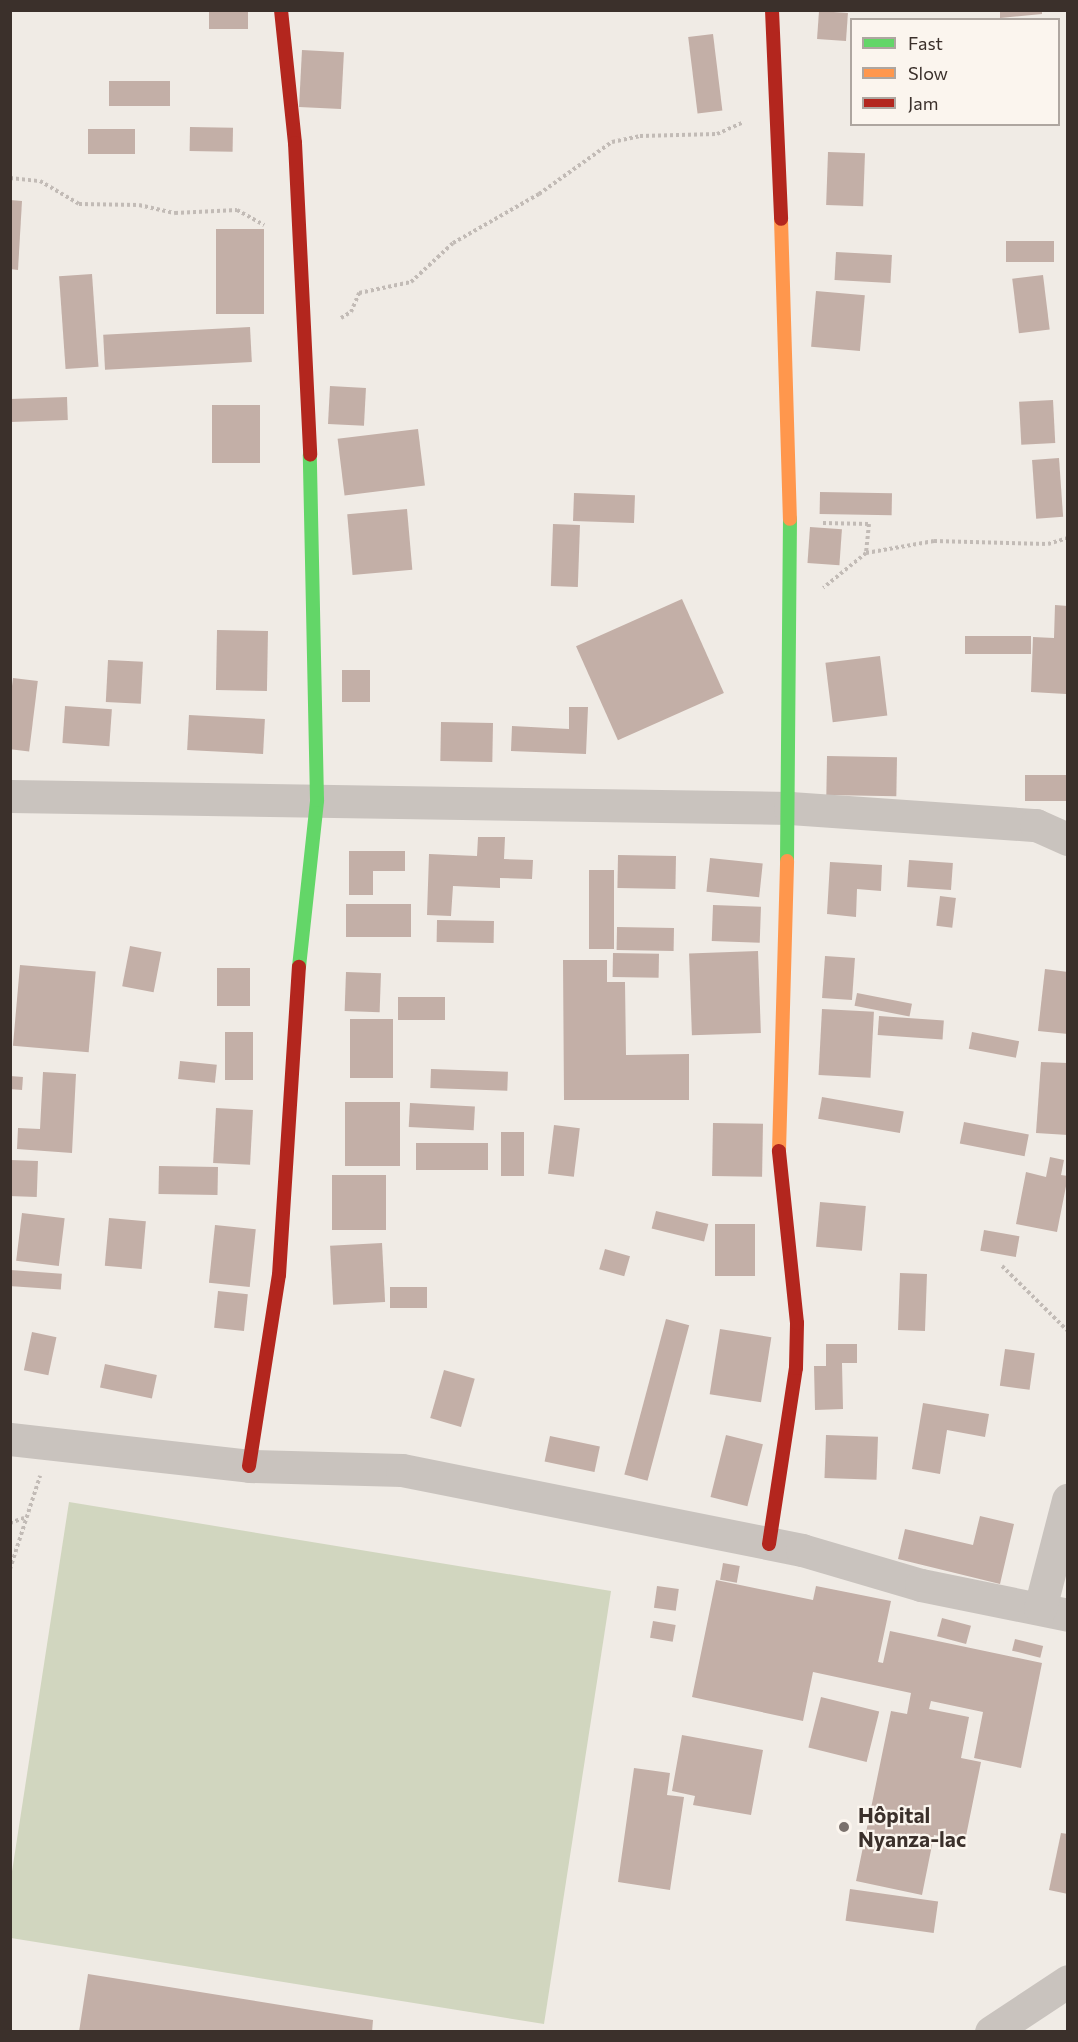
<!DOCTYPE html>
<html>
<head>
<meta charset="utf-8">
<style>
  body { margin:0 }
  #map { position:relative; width:1078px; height:2042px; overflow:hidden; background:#f0ebe5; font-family:Commissioner,sans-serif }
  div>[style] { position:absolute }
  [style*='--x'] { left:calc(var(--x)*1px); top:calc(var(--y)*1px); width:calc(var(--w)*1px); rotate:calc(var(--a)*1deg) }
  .green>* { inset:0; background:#d1d6bf }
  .building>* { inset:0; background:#c3afa7; transform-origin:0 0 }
  .path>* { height:4px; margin-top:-2px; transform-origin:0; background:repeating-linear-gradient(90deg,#c2bbb6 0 3px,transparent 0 6px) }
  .street>* { height:33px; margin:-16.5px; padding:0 16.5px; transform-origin:16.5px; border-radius:16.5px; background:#c9c3be }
  .fast>* { height:14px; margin:-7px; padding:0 7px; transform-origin:7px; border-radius:7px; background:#63d668 }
  .slow>* { height:14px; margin:-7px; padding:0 7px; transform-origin:7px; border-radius:7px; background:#ff974d }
  .jam>* { height:14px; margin:-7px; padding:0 7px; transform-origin:7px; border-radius:7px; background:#b3261e }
  .dots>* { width:16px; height:16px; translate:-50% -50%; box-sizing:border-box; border:3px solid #fbf5ee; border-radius:50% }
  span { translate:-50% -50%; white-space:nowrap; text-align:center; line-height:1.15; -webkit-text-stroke:4.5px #fbf5ee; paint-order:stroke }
  .poi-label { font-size:21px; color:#3b302b; font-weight:700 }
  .left { translate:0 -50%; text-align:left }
  .frame { position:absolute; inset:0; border:12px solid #3b302b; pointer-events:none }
  .legend { position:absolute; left:850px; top:18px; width:210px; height:108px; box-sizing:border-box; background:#fbf5ee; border:2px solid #aea6a0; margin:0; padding:8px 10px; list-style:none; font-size:18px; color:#3b302b }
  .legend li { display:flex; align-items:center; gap:12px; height:30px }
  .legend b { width:30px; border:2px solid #aea6a0 }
</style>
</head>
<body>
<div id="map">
  <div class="green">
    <i style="clip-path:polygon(69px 1502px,611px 1591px,544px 2024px,11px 1938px,11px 1878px)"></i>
  </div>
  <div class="building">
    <i style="left:209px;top:10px;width:39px;height:19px"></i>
    <i style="clip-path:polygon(1000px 10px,1042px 10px,1042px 14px,1000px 18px)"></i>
    <i style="left:819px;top:11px;width:29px;height:28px;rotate:4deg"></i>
    <i style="left:713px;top:34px;width:77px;height:25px;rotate:83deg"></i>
    <i style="left:302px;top:50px;width:42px;height:57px;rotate:3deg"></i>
    <i style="left:109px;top:81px;width:61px;height:25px"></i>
    <i style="left:190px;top:127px;width:43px;height:24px;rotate:1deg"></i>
    <i style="left:88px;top:129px;width:47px;height:25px"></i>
    <i style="left:828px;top:152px;width:37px;height:53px;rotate:2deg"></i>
    <i style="clip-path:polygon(10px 200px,22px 201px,18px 270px,10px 269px)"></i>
    <i style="left:216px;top:229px;width:48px;height:85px"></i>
    <i style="left:1006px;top:241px;width:48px;height:21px"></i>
    <i style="left:836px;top:252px;width:56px;height:28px;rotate:3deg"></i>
    <i style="left:92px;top:274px;width:93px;height:33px;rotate:86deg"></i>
    <i style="left:1043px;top:275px;width:55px;height:31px;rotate:83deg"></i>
    <i style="left:816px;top:291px;width:49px;height:56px;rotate:5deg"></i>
    <i style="left:250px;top:327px;width:35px;height:147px;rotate:87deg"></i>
    <i style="left:330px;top:386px;width:36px;height:38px;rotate:3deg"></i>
    <i style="left:67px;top:397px;width:23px;height:57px;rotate:88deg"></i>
    <i style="left:1053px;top:400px;width:43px;height:34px;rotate:87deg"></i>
    <i style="left:212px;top:405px;width:48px;height:58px"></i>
    <i style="left:418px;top:429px;width:57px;height:81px;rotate:83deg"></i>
    <i style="left:1059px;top:458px;width:59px;height:27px;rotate:86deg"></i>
    <i style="left:820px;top:492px;width:72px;height:22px;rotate:1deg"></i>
    <i style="left:574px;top:493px;width:61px;height:28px;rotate:2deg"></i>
    <i style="left:407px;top:509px;width:61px;height:60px;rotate:85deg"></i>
    <i style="left:553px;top:524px;width:27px;height:62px;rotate:2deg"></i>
    <i style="left:810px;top:527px;width:32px;height:36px;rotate:4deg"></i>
    <i style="left:682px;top:599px;width:103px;height:116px;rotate:66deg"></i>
    <i style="clip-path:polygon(1055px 605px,1068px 606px,1066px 694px,1031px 692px,1033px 637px,1054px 638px)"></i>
    <i style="left:217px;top:630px;width:51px;height:60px;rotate:1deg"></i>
    <i style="left:965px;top:636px;width:66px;height:18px"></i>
    <i style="left:880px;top:656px;width:60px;height:55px;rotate:83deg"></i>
    <i style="left:108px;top:660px;width:35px;height:42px;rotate:3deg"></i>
    <i style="left:342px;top:670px;width:28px;height:32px"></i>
    <i style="left:13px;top:678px;width:25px;height:71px;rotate:7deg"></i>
    <i style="left:65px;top:706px;width:47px;height:37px;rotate:4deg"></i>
    <i style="clip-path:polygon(569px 707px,588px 707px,586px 754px,511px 751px,512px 726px,569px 729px)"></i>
    <i style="left:189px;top:715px;width:76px;height:35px;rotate:3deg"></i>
    <i style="left:441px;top:722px;width:52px;height:39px;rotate:1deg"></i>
    <i style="left:827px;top:756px;width:70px;height:39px;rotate:1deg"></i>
    <i style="left:1068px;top:775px;width:26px;height:43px;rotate:90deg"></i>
    <i style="clip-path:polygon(478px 837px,505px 837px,504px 859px,533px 860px,532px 879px,500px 878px,500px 888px,453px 886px,451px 916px,427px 915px,429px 854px,477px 856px)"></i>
    <i style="clip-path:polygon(349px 851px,405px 851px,405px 871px,373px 871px,373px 895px,349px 895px)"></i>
    <i style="left:618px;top:855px;width:58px;height:33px;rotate:1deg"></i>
    <i style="left:710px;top:858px;width:53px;height:34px;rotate:6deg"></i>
    <i style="left:909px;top:860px;width:44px;height:27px;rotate:4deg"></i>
    <i style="clip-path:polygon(830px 862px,882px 865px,881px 891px,857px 889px,856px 917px,827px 914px)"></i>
    <i style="left:589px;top:870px;width:25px;height:79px"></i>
    <i style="left:940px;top:896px;width:16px;height:30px;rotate:7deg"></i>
    <i style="left:346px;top:904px;width:65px;height:33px"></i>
    <i style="left:713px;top:905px;width:48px;height:36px;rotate:2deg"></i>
    <i style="left:437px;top:920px;width:57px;height:22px;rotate:1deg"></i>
    <i style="left:617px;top:927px;width:57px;height:23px;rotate:1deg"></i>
    <i style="left:130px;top:946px;width:32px;height:41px;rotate:11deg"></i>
    <i style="left:758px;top:951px;width:82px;height:69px;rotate:88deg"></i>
    <i style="left:613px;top:953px;width:46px;height:24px;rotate:1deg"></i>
    <i style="left:825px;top:956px;width:30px;height:42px;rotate:4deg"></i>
    <i style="clip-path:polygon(563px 960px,607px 960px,607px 982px,625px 982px,626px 1055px,689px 1054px,689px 1100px,564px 1100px)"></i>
    <i style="left:20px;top:965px;width:76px;height:81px;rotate:5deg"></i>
    <i style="left:250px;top:968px;width:38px;height:33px;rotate:90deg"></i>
    <i style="clip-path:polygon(1045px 969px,1068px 972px,1068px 1034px,1038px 1031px)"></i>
    <i style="left:346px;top:972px;width:35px;height:39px;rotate:2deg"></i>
    <i style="left:857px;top:993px;width:56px;height:13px;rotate:11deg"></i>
    <i style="left:398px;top:997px;width:47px;height:23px"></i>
    <i style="left:822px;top:1009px;width:52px;height:66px;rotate:3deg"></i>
    <i style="left:879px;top:1016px;width:65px;height:19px;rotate:4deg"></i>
    <i style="left:350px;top:1019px;width:43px;height:59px"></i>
    <i style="left:225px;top:1032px;width:28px;height:48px"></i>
    <i style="left:972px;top:1032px;width:48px;height:17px;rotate:11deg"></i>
    <i style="left:180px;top:1061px;width:37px;height:18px;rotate:6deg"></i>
    <i style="clip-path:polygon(1041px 1062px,1068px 1063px,1068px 1135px,1036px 1133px)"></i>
    <i style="left:431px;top:1069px;width:77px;height:19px;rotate:2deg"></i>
    <i style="clip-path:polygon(43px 1072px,76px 1074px,72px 1153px,17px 1149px,18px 1128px,40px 1129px)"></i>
    <i style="left:10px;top:1076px;width:13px;height:13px;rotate:4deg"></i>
    <i style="left:822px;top:1097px;width:83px;height:22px;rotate:10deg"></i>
    <i style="left:345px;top:1102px;width:55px;height:64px"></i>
    <i style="left:410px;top:1103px;width:65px;height:24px;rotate:3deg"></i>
    <i style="left:216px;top:1108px;width:37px;height:55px;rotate:3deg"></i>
    <i style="left:964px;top:1122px;width:66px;height:22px;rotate:11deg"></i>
    <i style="left:713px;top:1123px;width:50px;height:53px;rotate:1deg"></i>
    <i style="left:554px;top:1125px;width:26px;height:49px;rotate:7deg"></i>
    <i style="left:501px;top:1132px;width:23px;height:44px"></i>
    <i style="left:416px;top:1143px;width:72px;height:27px"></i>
    <i style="clip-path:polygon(1050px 1157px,1064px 1160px,1061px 1175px,1068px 1176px,1057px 1232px,1016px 1224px,1026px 1172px,1046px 1177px)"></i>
    <i style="left:10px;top:1160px;width:28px;height:36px;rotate:2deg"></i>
    <i style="left:159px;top:1166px;width:59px;height:28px;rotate:1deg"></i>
    <i style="left:332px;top:1175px;width:54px;height:55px"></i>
    <i style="left:820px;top:1202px;width:46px;height:45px;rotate:5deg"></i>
    <i style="left:656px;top:1211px;width:54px;height:18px;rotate:14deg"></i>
    <i style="left:22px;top:1213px;width:43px;height:48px;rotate:7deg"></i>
    <i style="left:109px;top:1218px;width:37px;height:48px;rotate:5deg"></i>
    <i style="left:715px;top:1224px;width:40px;height:52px"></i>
    <i style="left:215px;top:1225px;width:41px;height:58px;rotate:6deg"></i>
    <i style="left:984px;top:1230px;width:36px;height:21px;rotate:10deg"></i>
    <i style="left:382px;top:1243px;width:59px;height:52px;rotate:87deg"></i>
    <i style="left:605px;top:1249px;width:26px;height:21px;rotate:16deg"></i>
    <i style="left:10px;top:1270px;width:52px;height:16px;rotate:4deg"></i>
    <i style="left:900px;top:1273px;width:27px;height:57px;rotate:2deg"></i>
    <i style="left:390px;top:1287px;width:37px;height:21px"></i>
    <i style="left:218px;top:1291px;width:30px;height:37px;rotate:6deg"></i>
    <i style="left:666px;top:1319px;width:24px;height:161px;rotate:15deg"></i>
    <i style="left:720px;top:1329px;width:52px;height:66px;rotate:9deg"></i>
    <i style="left:32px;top:1332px;width:25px;height:39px;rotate:12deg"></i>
    <i style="clip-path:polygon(826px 1344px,857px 1344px,857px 1363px,842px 1363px,843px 1409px,815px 1410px,814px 1366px,826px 1366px)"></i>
    <i style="left:1005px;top:1349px;width:30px;height:37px;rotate:8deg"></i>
    <i style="left:105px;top:1364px;width:53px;height:24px;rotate:12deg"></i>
    <i style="left:444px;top:1370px;width:32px;height:50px;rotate:16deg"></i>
    <i style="clip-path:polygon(923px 1403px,989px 1414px,985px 1437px,947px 1430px,940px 1474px,912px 1469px)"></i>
    <i style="left:726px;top:1435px;width:38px;height:64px;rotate:14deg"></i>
    <i style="left:826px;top:1435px;width:52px;height:43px;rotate:2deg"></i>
    <i style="left:550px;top:1436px;width:51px;height:26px;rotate:12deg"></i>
    <i style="clip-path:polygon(980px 1516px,1014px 1524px,1000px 1584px,898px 1559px,905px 1529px,973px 1545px)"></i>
    <i style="left:723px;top:1563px;width:17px;height:17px;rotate:10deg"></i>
    <i style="clip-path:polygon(716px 1580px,813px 1600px,816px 1586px,891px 1601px,878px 1662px,883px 1663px,890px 1631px,1042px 1663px,1021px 1768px,974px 1758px,983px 1712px,931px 1701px,929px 1709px,969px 1717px,961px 1758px,981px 1762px,965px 1841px,934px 1835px,922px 1895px,856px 1881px,891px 1711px,907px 1714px,911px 1693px,813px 1672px,803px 1721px,692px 1697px)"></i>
    <i style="left:657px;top:1586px;width:22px;height:22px;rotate:8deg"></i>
    <i style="left:942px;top:1618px;width:30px;height:19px;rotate:15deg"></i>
    <i style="left:653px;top:1621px;width:23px;height:17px;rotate:10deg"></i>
    <i style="left:1015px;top:1639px;width:29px;height:12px;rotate:14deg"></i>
    <i style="left:821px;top:1697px;width:60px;height:52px;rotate:14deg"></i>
    <i style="clip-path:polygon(682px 1735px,763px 1750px,751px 1815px,693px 1805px,695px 1796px,672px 1791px)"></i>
    <i style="clip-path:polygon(634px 1768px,670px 1773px,667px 1795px,684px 1797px,670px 1890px,618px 1882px)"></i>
    <i style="clip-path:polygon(1061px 1833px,1068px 1834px,1068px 1894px,1049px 1890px)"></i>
    <i style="left:850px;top:1889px;width:89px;height:32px;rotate:8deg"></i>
    <i style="clip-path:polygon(88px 1974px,373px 2020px,372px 2032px,79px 2032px)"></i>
  </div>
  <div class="path">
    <i style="--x:10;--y:178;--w:30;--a:6"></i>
    <i style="--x:40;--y:181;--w:45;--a:30.5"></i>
    <i style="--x:79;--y:204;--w:60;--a:1"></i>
    <i style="--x:139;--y:205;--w:37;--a:13"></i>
    <i style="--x:175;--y:213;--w:62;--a:-2.8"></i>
    <i style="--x:237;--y:210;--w:31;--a:29"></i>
    <i style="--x:341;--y:318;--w:12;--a:-31"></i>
    <i style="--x:351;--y:312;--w:21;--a:-67"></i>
    <i style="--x:359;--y:293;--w:53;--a:-11.9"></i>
    <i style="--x:411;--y:282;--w:57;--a:-42.9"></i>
    <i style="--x:453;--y:243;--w:99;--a:-29.7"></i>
    <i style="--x:539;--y:194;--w:90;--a:-35.5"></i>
    <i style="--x:612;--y:142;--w:29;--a:-12"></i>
    <i style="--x:640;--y:136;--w:77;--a:-1.5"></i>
    <i style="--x:717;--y:134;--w:27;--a:-24"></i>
    <i style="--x:823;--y:523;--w:46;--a:1.2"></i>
    <i style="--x:869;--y:524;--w:29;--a:96"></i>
    <i style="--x:866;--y:553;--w:55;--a:140.9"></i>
    <i style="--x:866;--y:553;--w:69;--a:-10"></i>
    <i style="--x:934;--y:541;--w:114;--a:1.5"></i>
    <i style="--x:1048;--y:544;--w:21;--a:-17"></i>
    <i style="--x:1002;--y:1266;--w:93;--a:44.6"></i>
    <i style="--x:10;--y:1523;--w:15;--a:-20"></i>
    <i style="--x:10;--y:1569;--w:98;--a:-72.1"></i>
  </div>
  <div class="street">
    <i style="--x:10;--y:796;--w:780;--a:0.88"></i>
    <i style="--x:790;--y:808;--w:247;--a:4"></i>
    <i style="--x:1036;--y:825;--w:35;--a:24"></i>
    <i style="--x:10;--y:1439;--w:241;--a:6.4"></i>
    <i style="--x:249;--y:1466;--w:153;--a:1.5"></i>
    <i style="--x:402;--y:1470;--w:408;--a:11.3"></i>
    <i style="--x:802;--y:1550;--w:124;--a:16.4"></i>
    <i style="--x:921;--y:1585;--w:150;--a:11.5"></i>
    <i style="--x:1040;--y:1608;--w:112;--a:-75.5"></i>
    <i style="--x:991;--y:2032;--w:92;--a:-33.5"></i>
  </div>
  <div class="fast">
    <i style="--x:787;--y:861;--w:342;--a:-89.5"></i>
    <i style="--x:299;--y:967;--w:168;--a:-83.8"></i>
    <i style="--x:317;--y:800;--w:345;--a:-91.2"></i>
  </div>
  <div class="slow">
    <i style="--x:781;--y:219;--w:300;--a:88.3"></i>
    <i style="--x:779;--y:1151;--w:290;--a:-88.4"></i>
  </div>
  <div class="jam">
    <i style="--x:281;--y:10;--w:134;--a:84"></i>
    <i style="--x:295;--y:143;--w:312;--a:87.2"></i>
    <i style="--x:772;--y:10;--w:209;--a:87.5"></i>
    <i style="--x:249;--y:1466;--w:193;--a:-81.1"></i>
    <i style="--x:279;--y:1275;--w:309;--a:-86.3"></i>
    <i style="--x:769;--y:1544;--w:178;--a:-81.3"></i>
    <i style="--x:796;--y:1368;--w:45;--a:-88.7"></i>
    <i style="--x:797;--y:1323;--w:173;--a:-96"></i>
  </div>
  <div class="dots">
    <i style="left:844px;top:1827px;background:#7a716c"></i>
  </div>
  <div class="poi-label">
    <span class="left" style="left:858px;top:1827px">Hôpital<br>Nyanza-lac</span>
  </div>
  <div class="frame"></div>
  <ul class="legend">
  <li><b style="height:8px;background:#63d668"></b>Fast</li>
  <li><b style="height:8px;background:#ff974d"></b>Slow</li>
  <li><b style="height:8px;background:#b3261e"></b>Jam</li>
  </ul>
</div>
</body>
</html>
